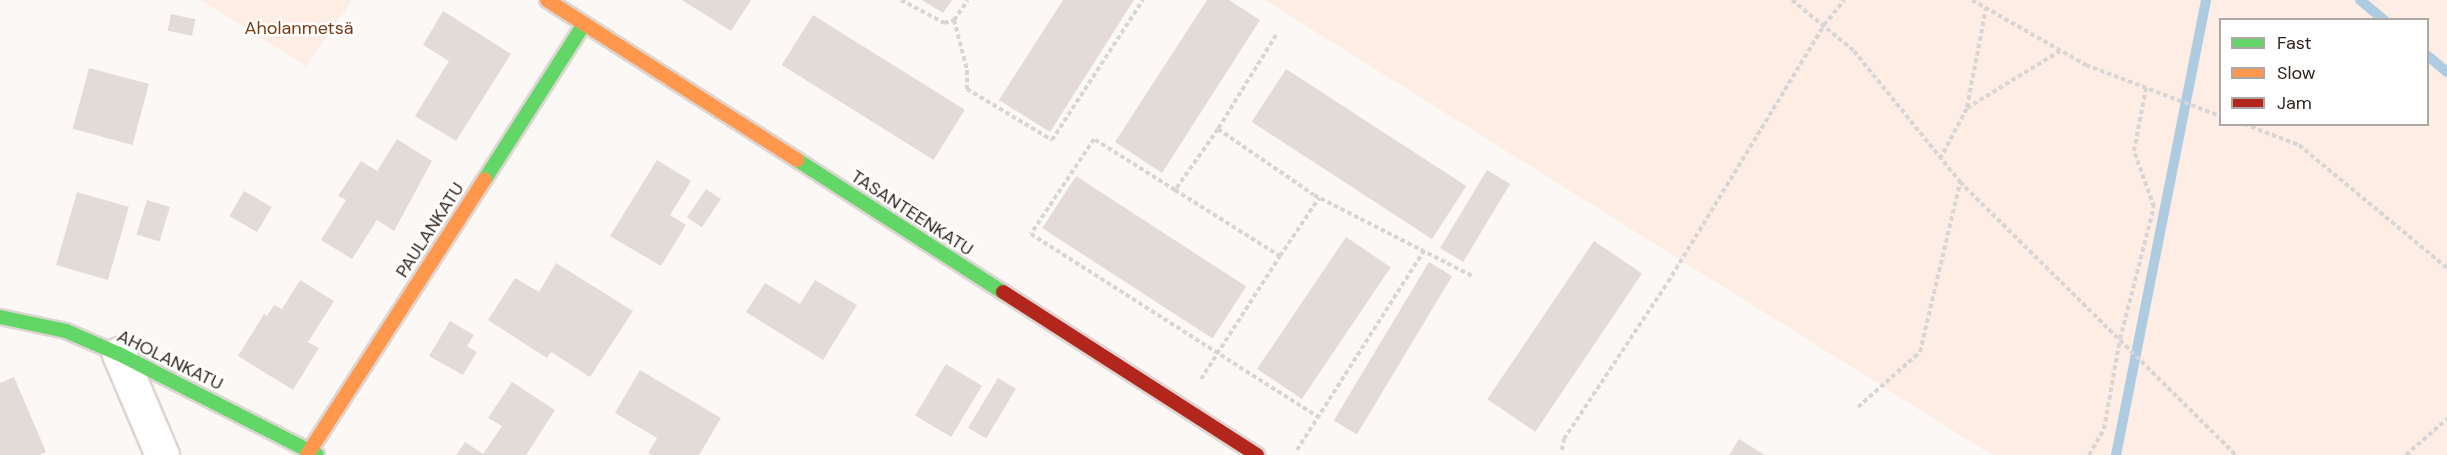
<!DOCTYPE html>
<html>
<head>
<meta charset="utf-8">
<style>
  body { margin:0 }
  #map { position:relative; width:2447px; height:455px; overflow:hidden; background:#fcf8f6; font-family:"DM Sans",sans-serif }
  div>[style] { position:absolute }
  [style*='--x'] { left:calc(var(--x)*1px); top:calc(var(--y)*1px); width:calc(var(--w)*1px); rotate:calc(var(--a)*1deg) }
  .green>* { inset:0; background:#fdede4 }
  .stream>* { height:10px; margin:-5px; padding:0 5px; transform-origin:5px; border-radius:5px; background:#adcce1 }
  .building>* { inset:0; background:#e3dbd7; transform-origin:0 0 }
  .path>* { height:4px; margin-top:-2px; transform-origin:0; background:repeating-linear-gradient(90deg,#d8d6d4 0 4.5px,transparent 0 7.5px) }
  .roads { filter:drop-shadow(2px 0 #ddd5d1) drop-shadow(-2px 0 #ddd5d1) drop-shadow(0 2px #ddd5d1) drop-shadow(0 -2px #ddd5d1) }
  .street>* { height:33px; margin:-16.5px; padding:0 16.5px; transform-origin:16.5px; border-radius:16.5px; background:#fffefe }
  .fast>* { height:14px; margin:-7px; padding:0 7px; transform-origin:7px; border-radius:7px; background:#63d668 }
  .slow>* { height:14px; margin:-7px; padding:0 7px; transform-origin:7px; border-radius:7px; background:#ff974d }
  .jam>* { height:14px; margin:-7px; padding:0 7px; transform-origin:7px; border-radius:7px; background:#b3261e }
  span { translate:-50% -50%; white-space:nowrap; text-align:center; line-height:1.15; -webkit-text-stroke:4.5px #fff; paint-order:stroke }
  .park-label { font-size:18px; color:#753b12 }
  .street-label { font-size:18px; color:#2f231c }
  .legend { position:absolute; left:2219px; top:18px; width:210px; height:108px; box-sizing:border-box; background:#fff; border:2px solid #aca7a4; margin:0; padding:8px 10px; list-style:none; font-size:18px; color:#2f231c }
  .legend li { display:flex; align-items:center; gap:12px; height:30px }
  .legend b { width:30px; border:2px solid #aca7a4 }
</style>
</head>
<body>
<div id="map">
  <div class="green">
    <i style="clip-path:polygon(201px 0,352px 0,306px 66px)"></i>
    <i style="clip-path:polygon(evenodd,1265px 0,2447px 0,2447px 455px,1992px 455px,1265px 0,2220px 20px,2428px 20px,2428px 124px,2220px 124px,2220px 20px)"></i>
  </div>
  <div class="stream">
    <i style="--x:2360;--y:0;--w:31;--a:40"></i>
    <i style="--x:2428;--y:56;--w:25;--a:40"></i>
    <i style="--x:2116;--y:455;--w:464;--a:-78.8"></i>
  </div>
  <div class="building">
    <i style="clip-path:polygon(682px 0,751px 0,731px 31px)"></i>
    <i style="clip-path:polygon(922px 0,952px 0,943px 13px)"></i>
    <i style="clip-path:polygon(1063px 0,1134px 0,1050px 132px,999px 100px)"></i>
    <i style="clip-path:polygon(1207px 0,1229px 0,1260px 20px,1162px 173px,1115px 142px)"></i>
    <i style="clip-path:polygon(443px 11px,511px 54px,456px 141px,415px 116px,449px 61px,423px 45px)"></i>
    <i style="left:171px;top:14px;width:25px;height:17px;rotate:12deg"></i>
    <i style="left:813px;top:15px;width:179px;height:59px;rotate:32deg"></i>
    <i style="left:89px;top:68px;width:62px;height:63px;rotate:15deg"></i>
    <i style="left:1286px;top:69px;width:215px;height:63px;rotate:33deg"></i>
    <i style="clip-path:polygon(397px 139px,432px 161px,394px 231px,377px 220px,352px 259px,321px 240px,346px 200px,338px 196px,361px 161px,377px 171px)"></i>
    <i style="clip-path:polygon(657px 160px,691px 181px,670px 215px,686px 225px,661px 266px,610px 236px)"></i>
    <i style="left:1487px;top:170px;width:27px;height:91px;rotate:31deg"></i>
    <i style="left:1076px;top:176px;width:203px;height:62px;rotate:33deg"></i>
    <i style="left:706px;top:189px;width:18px;height:34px;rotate:34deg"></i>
    <i style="left:244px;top:191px;width:32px;height:29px;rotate:30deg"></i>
    <i style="left:77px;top:192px;width:54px;height:76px;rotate:16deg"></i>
    <i style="left:147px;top:200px;width:24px;height:36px;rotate:17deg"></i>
    <i style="left:1346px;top:237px;width:54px;height:159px;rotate:34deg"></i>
    <i style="left:1594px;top:241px;width:58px;height:191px;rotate:34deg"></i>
    <i style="left:1429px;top:262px;width:27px;height:185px;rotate:31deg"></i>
    <i style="clip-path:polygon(556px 263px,633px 311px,590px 377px,551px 352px,547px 358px,488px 320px,515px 278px,539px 292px)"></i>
    <i style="clip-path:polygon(300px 280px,334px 301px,308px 342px,319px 348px,293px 390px,238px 356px,264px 314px,267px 316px,274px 305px,282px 309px)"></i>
    <i style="clip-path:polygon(815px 280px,857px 305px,823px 360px,746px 312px,765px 283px,800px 304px)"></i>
    <i style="clip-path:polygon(450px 321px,474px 335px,467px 346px,477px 352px,463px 375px,429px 356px)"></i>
    <i style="left:946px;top:364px;width:42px;height:60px;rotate:31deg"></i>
    <i style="clip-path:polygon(640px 370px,721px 418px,699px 455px,652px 455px,648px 453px,657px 438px,615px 413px)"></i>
    <i style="clip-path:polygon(14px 377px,46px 452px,39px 455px,0 455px,0 383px)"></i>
    <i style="left:998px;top:378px;width:21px;height:58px;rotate:31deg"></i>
    <i style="clip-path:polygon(512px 382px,555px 410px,526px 455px,456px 455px,465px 442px,483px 454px,502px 426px,488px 418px)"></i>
    <i style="clip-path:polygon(1739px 439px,1765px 455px,1729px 455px)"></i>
  </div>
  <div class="path">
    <i style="--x:901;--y:0;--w:49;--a:28.1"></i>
    <i style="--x:944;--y:23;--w:10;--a:-17"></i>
    <i style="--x:954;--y:20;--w:24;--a:-55"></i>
    <i style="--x:1792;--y:0;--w:80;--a:39.4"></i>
    <i style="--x:1854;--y:51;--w:169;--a:51"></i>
    <i style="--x:1960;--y:182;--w:388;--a:44.7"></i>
    <i style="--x:1972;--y:0;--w:131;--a:29.7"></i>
    <i style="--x:2086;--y:65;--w:143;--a:20.8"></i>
    <i style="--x:954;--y:20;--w:52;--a:75.4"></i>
    <i style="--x:967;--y:70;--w:19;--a:90"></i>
    <i style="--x:967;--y:89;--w:99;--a:31"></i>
    <i style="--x:1052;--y:140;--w:167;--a:-57"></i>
    <i style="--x:1276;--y:35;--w:110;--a:121.7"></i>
    <i style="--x:1218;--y:129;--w:116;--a:34.5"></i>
    <i style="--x:1314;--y:195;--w:180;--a:27.1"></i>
    <i style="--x:1967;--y:107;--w:101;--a:-79.1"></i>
    <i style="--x:2244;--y:124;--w:59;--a:20.9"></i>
    <i style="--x:2299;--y:145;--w:192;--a:39.7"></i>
    <i style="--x:1218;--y:129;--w:75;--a:125.2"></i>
    <i style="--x:1175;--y:190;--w:124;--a:32.2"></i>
    <i style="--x:1280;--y:256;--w:70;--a:-56.1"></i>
    <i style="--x:1940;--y:159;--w:58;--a:-62.1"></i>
    <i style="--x:1967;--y:108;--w:109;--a:-31.5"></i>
    <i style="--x:1175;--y:190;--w:96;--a:-147.8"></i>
    <i style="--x:1094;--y:139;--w:114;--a:123.6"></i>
    <i style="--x:1031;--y:234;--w:340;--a:32.5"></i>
    <i style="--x:1201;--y:379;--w:146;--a:-57.3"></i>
    <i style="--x:1858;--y:407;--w:83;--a:-41.6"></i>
    <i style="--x:1920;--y:352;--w:174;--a:-76.7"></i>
    <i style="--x:1297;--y:450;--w:236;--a:-57.5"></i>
    <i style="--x:1562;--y:450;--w:11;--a:-80"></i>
    <i style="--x:1564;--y:439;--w:188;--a:-56.5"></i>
    <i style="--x:1668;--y:282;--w:301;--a:-58.7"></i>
    <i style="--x:1824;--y:25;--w:32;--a:-51"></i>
    <i style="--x:2089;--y:455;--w:30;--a:-60"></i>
    <i style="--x:2104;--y:429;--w:91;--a:-79.9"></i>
    <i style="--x:2120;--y:339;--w:136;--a:-75.6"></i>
    <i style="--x:2154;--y:207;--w:59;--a:-109.7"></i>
    <i style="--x:2134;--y:151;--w:64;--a:-79.2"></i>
    <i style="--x:2406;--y:455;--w:55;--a:-41.3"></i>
  </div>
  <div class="roads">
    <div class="street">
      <i style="--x:119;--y:354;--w:110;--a:66.9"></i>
    </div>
    <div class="fast">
      <i style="--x:797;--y:160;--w:245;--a:32.7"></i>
      <i style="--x:485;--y:179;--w:184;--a:-57.4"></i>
      <i style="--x:0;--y:317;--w:67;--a:12"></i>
      <i style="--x:66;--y:331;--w:58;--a:23.5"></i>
      <i style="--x:119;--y:354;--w:222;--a:27"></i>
    </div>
    <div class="slow">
      <i style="--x:547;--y:0;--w:297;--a:32.6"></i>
      <i style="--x:307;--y:455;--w:328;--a:-57.2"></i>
    </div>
    <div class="jam">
      <i style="--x:1003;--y:292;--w:302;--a:32.7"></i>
    </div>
  </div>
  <div class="park-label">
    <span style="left:299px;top:28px">Aholanmetsä</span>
  </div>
  <div class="street-label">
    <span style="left:912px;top:213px;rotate:33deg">TASANTEENKATU</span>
    <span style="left:430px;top:230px;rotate:-57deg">PAULANKATU</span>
    <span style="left:170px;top:360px;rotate:26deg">AHOLANKATU</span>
  </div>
  <ul class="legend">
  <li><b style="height:8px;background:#63d668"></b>Fast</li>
  <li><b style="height:8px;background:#ff974d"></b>Slow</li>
  <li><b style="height:8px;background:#b3261e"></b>Jam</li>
  </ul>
</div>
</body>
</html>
